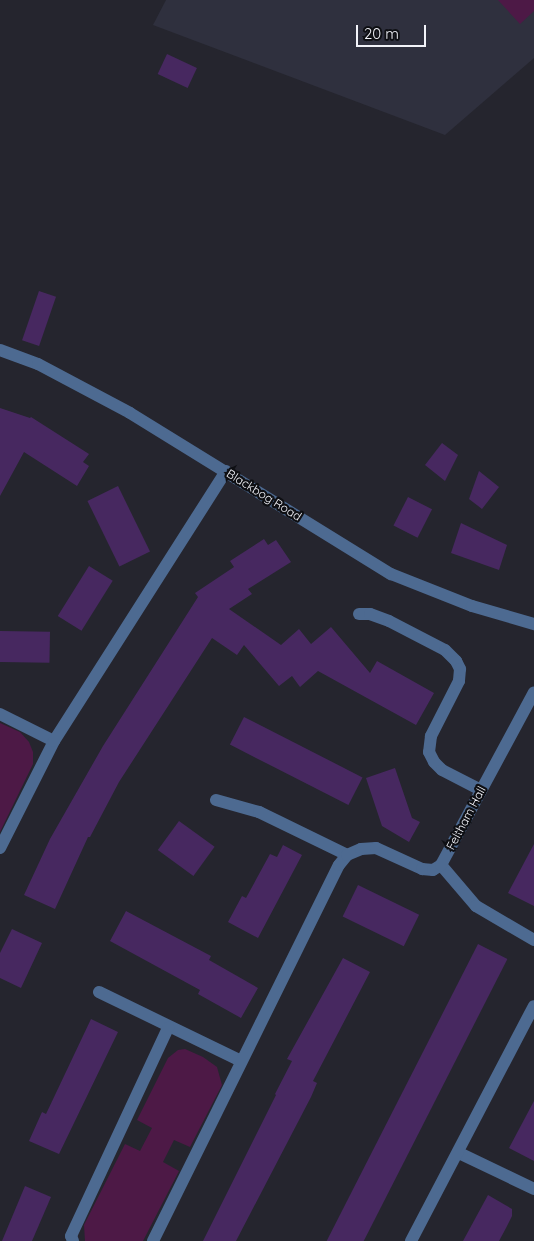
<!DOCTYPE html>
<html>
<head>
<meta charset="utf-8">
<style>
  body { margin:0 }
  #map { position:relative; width:534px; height:1241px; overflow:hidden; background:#25252e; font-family:Quicksand,sans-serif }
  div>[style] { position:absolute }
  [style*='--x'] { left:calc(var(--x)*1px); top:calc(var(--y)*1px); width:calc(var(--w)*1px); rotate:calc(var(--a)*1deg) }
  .built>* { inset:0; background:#2f303e }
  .green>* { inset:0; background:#4d1946 }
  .building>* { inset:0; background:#472860; transform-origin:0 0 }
  .minor>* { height:12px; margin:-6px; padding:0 6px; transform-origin:6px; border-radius:6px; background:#4d6a91 }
  .tertiary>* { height:12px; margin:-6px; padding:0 6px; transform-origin:6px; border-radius:6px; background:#4d6a91 }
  span { translate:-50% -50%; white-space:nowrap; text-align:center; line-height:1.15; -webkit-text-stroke:4.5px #0e0f13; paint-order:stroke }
  .street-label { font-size:12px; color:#f2f3f9 }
  .scale { position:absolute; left:356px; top:25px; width:70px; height:22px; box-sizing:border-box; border:2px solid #f2f3f9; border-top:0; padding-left:6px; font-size:15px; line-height:18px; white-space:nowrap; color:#f2f3f9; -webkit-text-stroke:4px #0e0f13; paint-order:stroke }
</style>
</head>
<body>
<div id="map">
  <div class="built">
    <i style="clip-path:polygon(166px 0,534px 0,534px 58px,445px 135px,153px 25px)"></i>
  </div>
  <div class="green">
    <i style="clip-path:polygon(498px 0,534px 0,534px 11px,520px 24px)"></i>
    <i style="clip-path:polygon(0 723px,20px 732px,29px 742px,33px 752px,33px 764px,0 832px)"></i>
    <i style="clip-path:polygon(185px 1049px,203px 1057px,217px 1067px,222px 1085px,190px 1147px,174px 1140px,163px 1162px,179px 1171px,143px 1241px,85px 1241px,84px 1225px,125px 1144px,140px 1151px,152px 1128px,137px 1120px,168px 1058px,178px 1050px)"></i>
  </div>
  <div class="building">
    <i style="left:167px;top:54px;width:33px;height:22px;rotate:25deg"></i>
    <i style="left:39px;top:291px;width:18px;height:52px;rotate:19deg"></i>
    <i style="clip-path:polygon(0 408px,30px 418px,31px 417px,89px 454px,83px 462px,89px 466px,77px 486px,24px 452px,0 496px)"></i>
    <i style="clip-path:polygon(442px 443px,458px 455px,445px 481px,425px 465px)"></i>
    <i style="clip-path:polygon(479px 471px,499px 487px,482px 509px,469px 499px)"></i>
    <i style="left:118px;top:486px;width:73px;height:34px;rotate:64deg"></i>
    <i style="left:408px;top:497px;width:27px;height:32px;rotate:27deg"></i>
    <i style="clip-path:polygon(461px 523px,507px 545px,499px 570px,451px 553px)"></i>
    <i style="clip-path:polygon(264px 539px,268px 545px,276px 540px,291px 562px,248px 589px,252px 594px,229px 609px,281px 645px,299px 629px,311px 644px,331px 627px,370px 673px,377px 661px,434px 693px,416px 725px,318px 671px,300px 687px,292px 676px,279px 686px,244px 645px,237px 655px,212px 638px,119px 782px,90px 837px,88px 837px,55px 909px,24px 895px,50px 839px,103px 746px,198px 597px,195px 593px,234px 567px,230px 561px)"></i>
    <i style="left:89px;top:566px;width:28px;height:59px;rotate:32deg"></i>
    <i style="left:0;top:631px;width:50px;height:31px;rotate:1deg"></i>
    <i style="left:244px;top:717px;width:133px;height:31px;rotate:27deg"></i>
    <i style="clip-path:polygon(395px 768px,412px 818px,420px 822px,409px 842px,382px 826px,366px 778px)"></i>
    <i style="left:179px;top:821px;width:44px;height:36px;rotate:36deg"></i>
    <i style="clip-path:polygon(534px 844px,534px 906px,508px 893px)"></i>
    <i style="clip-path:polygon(283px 845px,302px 855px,258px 938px,228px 922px,242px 896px,246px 898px,270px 854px,277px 857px)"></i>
    <i style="left:358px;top:885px;width:68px;height:35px;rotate:26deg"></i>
    <i style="clip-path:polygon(126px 911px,211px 956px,209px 960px,258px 988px,241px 1018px,198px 994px,200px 990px,110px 941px)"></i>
    <i style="clip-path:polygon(12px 929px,42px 943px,21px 988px,0 978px,0 953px)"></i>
    <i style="left:478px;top:944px;width:33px;height:337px;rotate:27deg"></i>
    <i style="clip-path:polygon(343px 958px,370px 972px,313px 1081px,317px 1083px,311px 1097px,236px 1241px,203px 1241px,276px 1095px,275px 1094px,292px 1061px,287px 1059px)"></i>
    <i style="clip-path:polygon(91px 1019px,118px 1032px,59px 1154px,29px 1141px,42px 1112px,46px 1114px)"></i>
    <i style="clip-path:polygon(534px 1101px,534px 1161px,509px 1148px)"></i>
    <i style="clip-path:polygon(25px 1186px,51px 1197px,32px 1241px,2px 1241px)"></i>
    <i style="clip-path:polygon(488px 1195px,512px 1209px,512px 1216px,506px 1228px,499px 1241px,463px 1241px)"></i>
  </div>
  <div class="minor">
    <i style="--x:359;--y:614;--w:11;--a:0"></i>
    <i style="--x:370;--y:614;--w:20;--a:20"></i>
    <i style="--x:389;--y:621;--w:63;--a:27.4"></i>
    <i style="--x:445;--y:650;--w:16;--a:45"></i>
    <i style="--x:456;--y:661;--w:9;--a:63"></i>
    <i style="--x:460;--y:669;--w:12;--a:95"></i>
    <i style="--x:459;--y:681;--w:62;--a:117"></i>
    <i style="--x:431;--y:736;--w:16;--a:97"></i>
    <i style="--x:429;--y:752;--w:11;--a:63"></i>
    <i style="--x:434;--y:762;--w:11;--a:45"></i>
    <i style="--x:442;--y:770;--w:44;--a:27.1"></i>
    <i style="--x:0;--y:714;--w:60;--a:26.6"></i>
    <i style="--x:216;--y:800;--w:45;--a:15.6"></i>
    <i style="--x:259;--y:812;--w:98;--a:26"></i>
    <i style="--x:0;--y:848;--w:120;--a:-63.2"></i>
    <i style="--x:54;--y:741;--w:320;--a:-57.5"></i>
    <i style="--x:441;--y:865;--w:54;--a:49.5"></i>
    <i style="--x:476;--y:906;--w:67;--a:30.4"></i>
    <i style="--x:99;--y:992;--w:158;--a:25.9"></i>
    <i style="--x:459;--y:1153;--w:83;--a:25.6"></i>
    <i style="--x:73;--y:1241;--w:5;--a:-112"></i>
    <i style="--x:71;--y:1236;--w:230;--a:-65"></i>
    <i style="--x:153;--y:1241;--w:419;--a:-63.7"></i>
    <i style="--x:339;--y:865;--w:13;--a:-51"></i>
    <i style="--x:347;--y:855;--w:15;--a:-23"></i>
    <i style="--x:361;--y:849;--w:15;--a:-4"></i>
    <i style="--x:376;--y:848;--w:51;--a:24.5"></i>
    <i style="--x:422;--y:869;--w:11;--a:5"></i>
    <i style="--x:433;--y:870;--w:9;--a:-32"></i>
    <i style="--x:441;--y:865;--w:196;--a:-61.7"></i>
    <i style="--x:411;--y:1241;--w:265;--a:-62.4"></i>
  </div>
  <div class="tertiary">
    <i style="--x:0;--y:350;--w:40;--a:20.2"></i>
    <i style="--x:38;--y:364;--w:104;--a:28"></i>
    <i style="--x:130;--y:413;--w:307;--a:31.7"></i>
    <i style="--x:391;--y:574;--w:87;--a:21.6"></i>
    <i style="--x:472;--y:606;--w:65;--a:16.2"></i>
  </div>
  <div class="street-label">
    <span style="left:264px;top:495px;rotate:32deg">Blackbog Road</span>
    <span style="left:466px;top:818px;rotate:-62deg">Feltham Hall</span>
  </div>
  <div class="scale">20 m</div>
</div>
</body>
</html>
